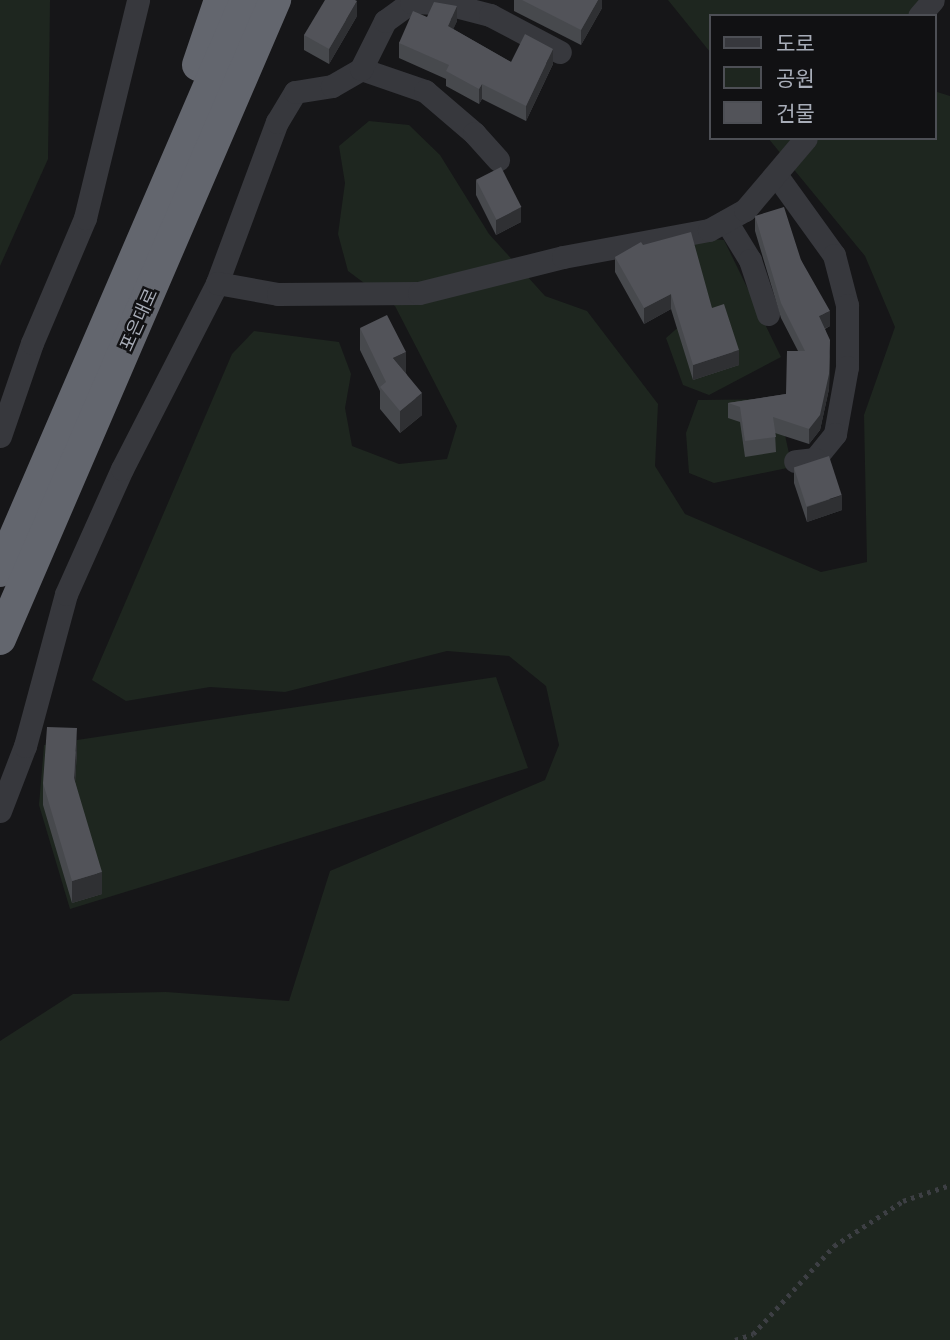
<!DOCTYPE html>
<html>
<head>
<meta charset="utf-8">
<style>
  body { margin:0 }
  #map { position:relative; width:950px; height:1340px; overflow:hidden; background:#161618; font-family:Poppins,"Noto Sans KR",sans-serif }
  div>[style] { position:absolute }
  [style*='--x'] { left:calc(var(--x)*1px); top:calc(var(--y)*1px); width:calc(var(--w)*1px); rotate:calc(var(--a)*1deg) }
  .green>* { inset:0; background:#1e261f }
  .path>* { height:4.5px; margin-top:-2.25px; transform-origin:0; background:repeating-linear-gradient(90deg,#3d3f44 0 3.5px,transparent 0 8.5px) }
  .minor>* { height:23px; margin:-11.5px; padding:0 11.5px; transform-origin:11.5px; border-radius:11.5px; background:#37383d }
  .highway>* { height:32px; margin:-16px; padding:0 16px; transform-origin:16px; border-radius:16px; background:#63666e }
  .wall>* { inset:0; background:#47494d }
  .shaded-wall>* { inset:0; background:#2f3033 }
  .building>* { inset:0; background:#525359; transform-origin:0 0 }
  span { translate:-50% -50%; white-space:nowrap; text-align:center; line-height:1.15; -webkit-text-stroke:5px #111113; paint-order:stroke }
  .street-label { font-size:18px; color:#a8adb8 }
  .legend { position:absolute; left:709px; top:14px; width:228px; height:126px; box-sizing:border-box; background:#111113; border:2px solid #4d4f55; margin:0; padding:9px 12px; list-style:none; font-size:21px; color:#a8adb8 }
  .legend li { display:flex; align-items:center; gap:14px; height:35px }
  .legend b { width:35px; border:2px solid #4d4f55 }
</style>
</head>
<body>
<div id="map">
  <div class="green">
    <i style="clip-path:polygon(0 0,50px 0,48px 159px,0 266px)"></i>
    <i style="clip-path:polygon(668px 0,919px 0,920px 16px,710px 16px,710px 52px)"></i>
    <i style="clip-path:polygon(934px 91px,950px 96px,950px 1340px,0 1340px,0 1041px,73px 994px,166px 992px,289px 1001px,330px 871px,545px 780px,559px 745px,546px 686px,509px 656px,447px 651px,285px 692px,210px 687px,126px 701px,92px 680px,232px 354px,254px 331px,339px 342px,351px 374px,345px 408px,352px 446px,399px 464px,447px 459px,457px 426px,395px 306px,348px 271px,338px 234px,345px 183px,339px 146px,369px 121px,409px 125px,440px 155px,489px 234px,545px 296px,587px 311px,658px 404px,655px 466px,685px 514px,821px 572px,867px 562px,864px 415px,895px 327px,865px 256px,768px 138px,934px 138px)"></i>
    <i style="clip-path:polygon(694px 238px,724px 240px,781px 357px,709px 395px,683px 385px,666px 338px,691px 316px)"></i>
    <i style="clip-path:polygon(777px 399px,792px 467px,714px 483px,689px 473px,686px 433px,698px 400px)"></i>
    <i style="clip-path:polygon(496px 677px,528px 768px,70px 909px,39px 805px,44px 745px)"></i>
  </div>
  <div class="path">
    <i style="--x:735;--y:1340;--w:19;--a:-18"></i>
    <i style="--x:753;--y:1334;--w:120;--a:-47.4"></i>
    <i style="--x:834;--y:1246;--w:82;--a:-33.1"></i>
    <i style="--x:903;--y:1201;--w:50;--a:-18.8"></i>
  </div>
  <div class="minor">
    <i style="--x:919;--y:16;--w:21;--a:-49"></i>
    <i style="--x:361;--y:69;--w:68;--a:19"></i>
    <i style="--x:425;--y:91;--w:65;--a:40.6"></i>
    <i style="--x:474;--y:133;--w:36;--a:48"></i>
    <i style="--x:777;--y:176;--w:97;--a:54.2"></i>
    <i style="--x:834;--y:255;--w:52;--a:75.4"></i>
    <i style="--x:847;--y:305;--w:62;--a:90"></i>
    <i style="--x:847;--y:367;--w:68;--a:100.2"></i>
    <i style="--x:835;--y:434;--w:32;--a:129"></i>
    <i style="--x:815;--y:459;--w:20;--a:174"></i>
    <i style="--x:726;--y:221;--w:46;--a:58.4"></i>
    <i style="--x:750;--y:260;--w:57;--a:71.6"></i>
    <i style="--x:217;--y:283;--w:172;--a:-69.6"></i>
    <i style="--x:277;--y:122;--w:35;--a:-59"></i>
    <i style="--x:295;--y:92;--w:37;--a:-9"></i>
    <i style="--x:332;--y:86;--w:34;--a:-30"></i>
    <i style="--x:361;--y:69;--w:54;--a:-63.4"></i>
    <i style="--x:385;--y:21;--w:32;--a:-36"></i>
    <i style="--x:411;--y:2;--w:33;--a:2"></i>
    <i style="--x:444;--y:3;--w:48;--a:14.6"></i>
    <i style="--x:490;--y:15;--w:79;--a:27.9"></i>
    <i style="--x:0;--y:436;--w:98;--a:-71"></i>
    <i style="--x:32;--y:343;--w:136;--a:-67"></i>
    <i style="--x:85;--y:218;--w:224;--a:-76.3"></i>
    <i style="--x:0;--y:811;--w:70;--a:-69"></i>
    <i style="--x:25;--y:746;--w:157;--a:-74.9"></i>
    <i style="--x:66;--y:594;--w:137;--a:-65.9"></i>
    <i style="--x:122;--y:469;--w:209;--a:-62.9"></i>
    <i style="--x:217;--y:283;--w:62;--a:10.2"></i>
    <i style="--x:278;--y:294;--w:141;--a:-0.4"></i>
    <i style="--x:419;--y:293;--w:148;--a:-14"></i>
    <i style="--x:563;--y:257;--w:148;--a:-10.5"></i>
    <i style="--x:709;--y:230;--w:41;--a:-29.1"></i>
    <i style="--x:745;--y:210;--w:94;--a:-49.7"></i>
  </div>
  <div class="highway">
    <i style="--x:198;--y:65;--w:69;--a:-71.3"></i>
    <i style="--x:0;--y:571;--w:622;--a:-66.69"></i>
    <i style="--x:0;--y:639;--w:696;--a:-66.71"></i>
  </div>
  <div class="wall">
    <i style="clip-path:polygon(514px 0,602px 0,602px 8px,581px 45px,514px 11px)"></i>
    <i style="clip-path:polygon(357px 16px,329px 64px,304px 50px,304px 35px)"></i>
    <i style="clip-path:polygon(427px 17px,457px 21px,453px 29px,511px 62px,553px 64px,526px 121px,482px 99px,479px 104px,446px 86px,446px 79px,399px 58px,399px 43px)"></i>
    <i style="clip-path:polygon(476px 180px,521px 222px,496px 235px,476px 195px)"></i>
    <i style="clip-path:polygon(755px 216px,801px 260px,830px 326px,825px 329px,830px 356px,829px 389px,820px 430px,809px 444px,775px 433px,776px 452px,745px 457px,740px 422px,728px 418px,728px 403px,786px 394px,798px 351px,781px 318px,755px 231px)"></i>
    <i style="clip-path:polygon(643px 245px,712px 308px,739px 365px,693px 380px,671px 309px,644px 324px,615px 272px,615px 257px)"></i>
    <i style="clip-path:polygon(360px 328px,406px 373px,422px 415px,400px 433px,380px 409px,380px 391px,360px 350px)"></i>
    <i style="clip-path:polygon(794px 468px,842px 510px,807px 522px,794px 483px)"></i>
    <i style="clip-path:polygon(77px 750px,75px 782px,102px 894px,72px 903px,43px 805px,43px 783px)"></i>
  </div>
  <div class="shaded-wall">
    <i style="clip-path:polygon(598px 0,602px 0,602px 8px,581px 45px,581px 30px)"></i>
    <i style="clip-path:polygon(357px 1px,357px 16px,329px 64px,329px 49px)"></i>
    <i style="clip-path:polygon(457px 6px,457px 21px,448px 41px,448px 26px)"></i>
    <i style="clip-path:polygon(553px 49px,553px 64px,526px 121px,526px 106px)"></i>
    <i style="clip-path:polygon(482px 84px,482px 99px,479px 104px,479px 89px)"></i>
    <i style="clip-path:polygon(521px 207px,521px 222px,496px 235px,496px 220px)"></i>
    <i style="clip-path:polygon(671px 294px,671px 309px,644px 324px,644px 308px)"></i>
    <i style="clip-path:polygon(830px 311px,830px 326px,819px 331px,819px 316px)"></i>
    <i style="clip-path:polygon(830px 340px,829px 389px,820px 430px,809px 444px,809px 429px)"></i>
    <i style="clip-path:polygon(739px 350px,739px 365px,693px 380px,693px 365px)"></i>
    <i style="clip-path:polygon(406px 352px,406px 374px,393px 358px)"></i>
    <i style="clip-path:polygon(422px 393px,422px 415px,400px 433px,400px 411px)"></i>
    <i style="clip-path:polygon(842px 495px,842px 510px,807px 522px,807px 507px)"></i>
    <i style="clip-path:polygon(77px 728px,77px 750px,74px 800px,74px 778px)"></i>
    <i style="clip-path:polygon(102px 872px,102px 894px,72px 903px,72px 881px)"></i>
  </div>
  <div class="building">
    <i style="clip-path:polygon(325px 0,355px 0,357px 1px,329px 49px,304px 35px)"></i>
    <i style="clip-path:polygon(522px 0,598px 0,581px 30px)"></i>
    <i style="clip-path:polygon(434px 2px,457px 6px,448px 26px,511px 62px,525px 34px,553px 49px,526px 106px,482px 84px,479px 89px,446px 71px,449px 65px,399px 43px,413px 11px,427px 17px)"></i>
    <i style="left:501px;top:167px;width:45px;height:28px;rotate:63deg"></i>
    <i style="clip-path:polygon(784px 207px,801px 260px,830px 311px,819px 316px,830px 340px,829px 374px,820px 415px,809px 429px,773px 417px,776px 437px,745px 441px,740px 407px,728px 403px,786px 394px,787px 351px,805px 351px,781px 303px,755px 216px)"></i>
    <i style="clip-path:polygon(691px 232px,712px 308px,724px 304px,739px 350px,693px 365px,671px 294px,644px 308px,615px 257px,641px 242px,643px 245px)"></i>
    <i style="clip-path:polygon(387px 315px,406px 352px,393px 358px,422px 393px,400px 411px,380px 387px,386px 382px,360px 328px)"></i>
    <i style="left:829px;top:456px;width:41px;height:37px;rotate:72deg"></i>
    <i style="clip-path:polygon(47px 727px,77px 728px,74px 778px,102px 872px,72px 881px,43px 783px)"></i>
  </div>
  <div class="street-label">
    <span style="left:139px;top:320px;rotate:-66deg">포은대로</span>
  </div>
  <ul class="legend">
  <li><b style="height:9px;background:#37383d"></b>도로</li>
  <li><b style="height:19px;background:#1e261f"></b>공원</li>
  <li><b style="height:19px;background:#525359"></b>건물</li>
  </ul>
</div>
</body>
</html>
